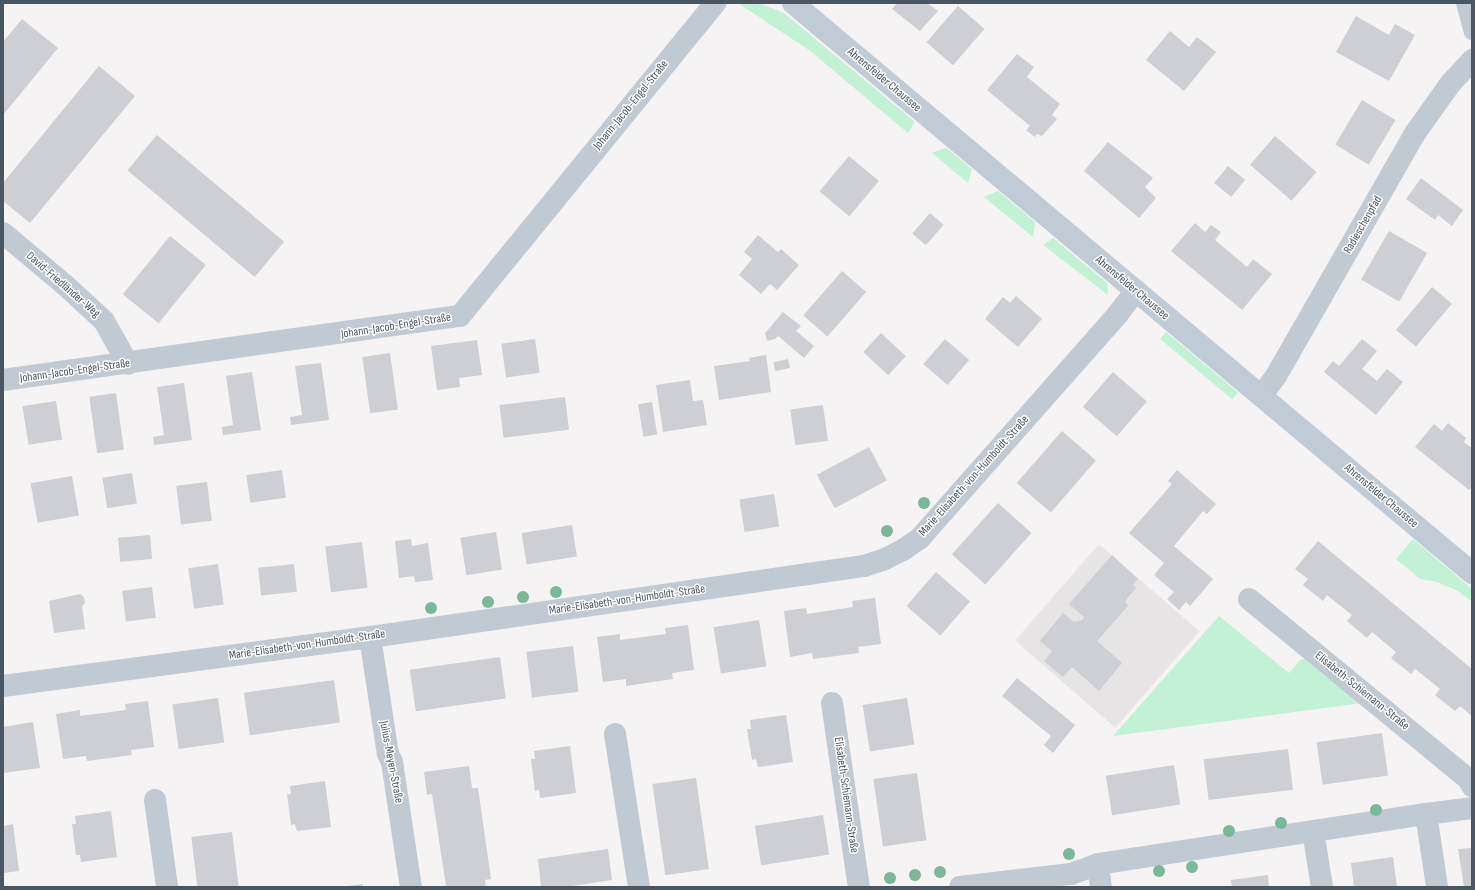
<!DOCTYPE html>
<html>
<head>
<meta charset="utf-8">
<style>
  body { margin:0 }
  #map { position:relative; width:1475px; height:890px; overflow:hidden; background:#f5f3f3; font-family:"Sofia Sans Condensed",sans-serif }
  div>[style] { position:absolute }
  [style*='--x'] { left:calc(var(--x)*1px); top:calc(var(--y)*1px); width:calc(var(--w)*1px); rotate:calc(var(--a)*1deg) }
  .education>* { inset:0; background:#e6e4e5; transform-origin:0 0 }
  .green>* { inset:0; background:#c3f1d5; transform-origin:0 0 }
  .building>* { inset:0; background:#cdcfd5; transform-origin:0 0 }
  .service>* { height:16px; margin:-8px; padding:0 8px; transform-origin:8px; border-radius:8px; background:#c1cad2 }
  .minor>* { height:22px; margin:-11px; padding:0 11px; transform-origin:11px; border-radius:11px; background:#c1cad2 }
  .secondary>* { height:22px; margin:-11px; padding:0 11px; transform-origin:11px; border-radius:11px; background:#c1cbd6 }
  .trees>* { width:12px; height:12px; margin:-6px; border-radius:50%; background:#7bb799 }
  span { translate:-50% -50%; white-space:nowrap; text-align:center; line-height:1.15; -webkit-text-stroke:3px #fff; paint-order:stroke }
  .street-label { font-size:12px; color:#4a5661 }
  .frame { position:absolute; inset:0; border:4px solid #4a5661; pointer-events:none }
</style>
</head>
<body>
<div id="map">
  <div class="education">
    <i style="left:1099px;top:544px;width:133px;height:128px;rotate:41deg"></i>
  </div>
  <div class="green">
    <i style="clip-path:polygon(738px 3px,759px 3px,784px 13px,915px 122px,908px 133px,809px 50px)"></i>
    <i style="clip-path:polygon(946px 148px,972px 169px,968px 183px,932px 153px)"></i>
    <i style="clip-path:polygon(998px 191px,1035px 222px,1033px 237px,984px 197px)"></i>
    <i style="clip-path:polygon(1053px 238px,1107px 283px,1108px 295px,1043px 245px)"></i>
    <i style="left:1166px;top:332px;width:94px;height:9px;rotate:40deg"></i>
    <i style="clip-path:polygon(1413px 539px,1472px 589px,1472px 602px,1458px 591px,1437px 582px,1420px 579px,1396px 559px)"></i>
    <i style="clip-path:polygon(1219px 616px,1289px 673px,1301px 659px,1310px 659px,1363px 703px,1113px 736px)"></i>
  </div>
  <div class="building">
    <i style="clip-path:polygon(897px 3px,927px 3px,938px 11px,920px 31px,892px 9px)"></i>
    <i style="left:958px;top:6px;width:35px;height:48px;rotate:41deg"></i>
    <i style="clip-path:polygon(1356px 16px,1389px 35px,1395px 24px,1415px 35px,1389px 81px,1336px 52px)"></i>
    <i style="clip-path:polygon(22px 19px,58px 48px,3px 115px,3px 42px)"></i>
    <i style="clip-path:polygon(1170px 31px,1189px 47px,1197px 37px,1216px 52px,1184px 91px,1146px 60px)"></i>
    <i style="clip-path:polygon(1017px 54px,1034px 67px,1027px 77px,1060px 104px,1052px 115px,1057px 119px,1042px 136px,1037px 134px,1035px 137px,1026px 130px,1030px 126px,987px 90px)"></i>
    <i style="clip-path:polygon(99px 66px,135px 96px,30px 223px,3px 201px,3px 183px)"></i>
    <i style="left:1362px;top:100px;width:39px;height:52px;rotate:31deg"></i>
    <i style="left:157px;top:135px;width:166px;height:46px;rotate:40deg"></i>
    <i style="left:1275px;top:136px;width:55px;height:38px;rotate:41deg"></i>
    <i style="clip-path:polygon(1108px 142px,1153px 178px,1145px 187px,1156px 198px,1139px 218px,1084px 171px)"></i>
    <i style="left:849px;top:156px;width:39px;height:46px;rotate:40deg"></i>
    <i style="left:1228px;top:166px;width:22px;height:22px;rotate:39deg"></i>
    <i style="clip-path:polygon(1421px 178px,1463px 210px,1452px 226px,1438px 215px,1435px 220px,1406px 199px)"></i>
    <i style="left:930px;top:213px;width:18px;height:27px;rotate:41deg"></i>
    <i style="clip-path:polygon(1195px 223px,1205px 232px,1211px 225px,1221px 232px,1215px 240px,1247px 267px,1253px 259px,1272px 274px,1242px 310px,1171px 251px)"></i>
    <i style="left:1389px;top:231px;width:44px;height:56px;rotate:30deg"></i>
    <i style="clip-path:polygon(758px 235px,778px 252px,781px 249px,799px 265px,777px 290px,770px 284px,761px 294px,739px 275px,752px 259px,744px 252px)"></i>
    <i style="left:170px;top:236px;width:46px;height:75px;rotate:39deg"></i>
    <i style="left:842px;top:271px;width:32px;height:59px;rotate:41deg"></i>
    <i style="left:1432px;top:287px;width:26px;height:56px;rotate:40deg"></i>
    <i style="clip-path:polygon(1016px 296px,1042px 319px,1018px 347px,985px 319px,1003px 297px,1010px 303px)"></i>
    <i style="clip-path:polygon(783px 312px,801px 326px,796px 331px,814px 346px,804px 358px,778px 336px,775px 339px,767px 341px,765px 333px)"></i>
    <i style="left:881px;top:333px;width:34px;height:26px;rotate:43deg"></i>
    <i style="left:535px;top:339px;width:34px;height:34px;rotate:82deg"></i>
    <i style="left:945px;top:339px;width:32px;height:33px;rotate:41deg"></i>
    <i style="clip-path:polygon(1362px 339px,1377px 351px,1362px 369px,1377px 381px,1387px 369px,1403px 382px,1376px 415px,1324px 372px,1333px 361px,1339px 366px)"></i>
    <i style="clip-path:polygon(477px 340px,482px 375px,459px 378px,460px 387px,437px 390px,431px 346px)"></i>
    <i style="left:390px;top:353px;width:57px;height:28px;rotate:82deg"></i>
    <i style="clip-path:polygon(766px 355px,771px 392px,719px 400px,714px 366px,750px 361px,749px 358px)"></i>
    <i style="left:788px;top:359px;width:9px;height:15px;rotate:77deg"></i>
    <i style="clip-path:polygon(321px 363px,329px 420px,291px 425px,290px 417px,302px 415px,295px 366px)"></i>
    <i style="clip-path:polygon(252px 372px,261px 430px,223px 435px,222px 427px,233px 425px,226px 376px)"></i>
    <i style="left:1113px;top:372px;width:45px;height:46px;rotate:41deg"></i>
    <i style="clip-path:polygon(690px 380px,693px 401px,703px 400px,707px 425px,663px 432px,656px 385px)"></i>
    <i style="clip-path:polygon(184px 383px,192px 440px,154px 445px,153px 437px,164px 435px,157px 387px)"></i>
    <i style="left:116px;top:393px;width:57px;height:27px;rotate:82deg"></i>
    <i style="left:565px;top:397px;width:33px;height:66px;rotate:83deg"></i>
    <i style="left:56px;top:401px;width:39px;height:34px;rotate:81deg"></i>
    <i style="left:652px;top:402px;width:33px;height:14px;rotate:81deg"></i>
    <i style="left:823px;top:405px;width:36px;height:33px;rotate:82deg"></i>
    <i style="clip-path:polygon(1448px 423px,1466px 438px,1464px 442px,1472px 448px,1472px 487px,1469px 490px,1415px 447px,1434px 424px,1442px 431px)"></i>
    <i style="left:1062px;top:431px;width:45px;height:69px;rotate:41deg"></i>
    <i style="left:869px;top:447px;width:38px;height:59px;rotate:62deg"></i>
    <i style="left:282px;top:470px;width:28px;height:36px;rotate:82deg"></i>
    <i style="clip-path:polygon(1177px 470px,1216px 504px,1207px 514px,1203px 511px,1174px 546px,1213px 579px,1190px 606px,1186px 602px,1179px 610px,1167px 599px,1174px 592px,1154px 575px,1164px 563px,1129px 533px,1172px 484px,1168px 481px)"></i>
    <i style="left:132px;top:473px;width:31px;height:30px;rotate:81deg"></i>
    <i style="left:72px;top:476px;width:40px;height:42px;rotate:80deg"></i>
    <i style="left:207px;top:482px;width:39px;height:31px;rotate:83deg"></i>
    <i style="left:774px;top:494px;width:33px;height:35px;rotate:81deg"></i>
    <i style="left:998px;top:503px;width:45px;height:69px;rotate:42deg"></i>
    <i style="left:572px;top:525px;width:32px;height:51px;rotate:81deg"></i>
    <i style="left:496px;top:532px;width:38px;height:36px;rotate:81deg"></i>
    <i style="left:150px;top:535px;width:24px;height:32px;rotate:85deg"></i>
    <i style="clip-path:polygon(411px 539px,412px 546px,428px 543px,433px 580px,415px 582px,414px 576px,399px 578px,395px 541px)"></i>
    <i style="clip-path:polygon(1318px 541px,1472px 669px,1472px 716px,1460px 706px,1455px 711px,1435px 695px,1440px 689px,1428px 679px,1415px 669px,1411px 674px,1391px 658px,1396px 652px,1372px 632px,1367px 638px,1347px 621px,1352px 615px,1327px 595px,1323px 601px,1303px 585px,1308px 579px,1295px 569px)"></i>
    <i style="left:362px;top:542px;width:46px;height:37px;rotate:83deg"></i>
    <i style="clip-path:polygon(1112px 555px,1138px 579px,1133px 585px,1136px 588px,1125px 601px,1128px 606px,1097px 641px,1122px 663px,1099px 691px,1072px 667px,1063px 677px,1044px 661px,1052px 651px,1040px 641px,1063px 613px,1074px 622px,1082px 620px,1084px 617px,1069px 604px)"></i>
    <i style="left:218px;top:564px;width:41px;height:30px;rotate:82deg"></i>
    <i style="left:294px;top:564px;width:28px;height:36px;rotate:84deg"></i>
    <i style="left:936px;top:572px;width:45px;height:45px;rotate:41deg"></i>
    <i style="left:152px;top:587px;width:31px;height:30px;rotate:83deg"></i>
    <i style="clip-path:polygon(80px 594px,84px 597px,85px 603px,82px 606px,85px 629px,54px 633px,49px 601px)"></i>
    <i style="clip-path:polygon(875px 598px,881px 644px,858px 647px,859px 653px,813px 659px,812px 653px,790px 657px,784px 611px,806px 608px,807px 614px,853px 607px,852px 601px)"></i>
    <i style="left:759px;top:620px;width:47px;height:46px;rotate:81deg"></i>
    <i style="clip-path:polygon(688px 625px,694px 670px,672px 673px,673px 679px,626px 686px,626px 679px,603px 682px,597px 637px,620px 634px,620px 640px,666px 634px,665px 628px)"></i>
    <i style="left:573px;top:646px;width:46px;height:47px;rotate:83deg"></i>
    <i style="left:500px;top:657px;width:42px;height:91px;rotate:82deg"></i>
    <i style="clip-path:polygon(1017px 678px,1075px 725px,1053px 753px,1044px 745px,1051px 736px,1002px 696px)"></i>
    <i style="left:334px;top:680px;width:43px;height:91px;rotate:82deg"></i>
    <i style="left:218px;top:698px;width:45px;height:46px;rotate:82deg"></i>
    <i style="left:907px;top:698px;width:47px;height:45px;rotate:81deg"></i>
    <i style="clip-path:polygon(148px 701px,154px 747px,131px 750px,132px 755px,87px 761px,86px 756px,63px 759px,56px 714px,80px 710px,80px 716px,126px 710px,125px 704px)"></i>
    <i style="clip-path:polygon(786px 715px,793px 762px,758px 767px,756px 759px,752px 760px,747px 729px,751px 729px,750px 720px)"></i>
    <i style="clip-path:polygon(33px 722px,40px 768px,3px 773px,3px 727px)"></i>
    <i style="left:1382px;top:733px;width:43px;height:66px;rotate:82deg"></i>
    <i style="clip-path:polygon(570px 746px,576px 793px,540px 798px,539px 790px,535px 791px,531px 759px,535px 759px,534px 751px)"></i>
    <i style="left:1288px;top:749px;width:41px;height:85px;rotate:83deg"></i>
    <i style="left:1174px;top:765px;width:40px;height:69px;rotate:81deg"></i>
    <i style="clip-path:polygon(469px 766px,472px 788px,478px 788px,491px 879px,485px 880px,486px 887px,443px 887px,446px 886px,432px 794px,427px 795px,424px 772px)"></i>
    <i style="left:917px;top:773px;width:68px;height:44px;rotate:82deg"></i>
    <i style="left:696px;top:778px;width:92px;height:44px;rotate:82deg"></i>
    <i style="clip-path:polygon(325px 781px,331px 827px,297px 831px,295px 824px,291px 825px,287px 794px,291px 794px,290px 786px)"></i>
    <i style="clip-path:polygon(111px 811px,117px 857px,81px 862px,80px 855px,76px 855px,72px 824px,76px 824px,75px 816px)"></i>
    <i style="left:823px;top:815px;width:40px;height:69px;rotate:81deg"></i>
    <i style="clip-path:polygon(13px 824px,19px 871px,3px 873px,3px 826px)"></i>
    <i style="left:232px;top:832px;width:55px;height:41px;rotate:83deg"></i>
    <i style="clip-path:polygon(1472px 848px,1472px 887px,1464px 887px,1458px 849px)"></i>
    <i style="clip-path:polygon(608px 849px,612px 880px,566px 887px,541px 887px,538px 859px)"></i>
    <i style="clip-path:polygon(1393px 857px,1397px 887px,1354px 887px,1351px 863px)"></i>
    <i style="clip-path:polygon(1268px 875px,1269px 887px,1232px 887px,1231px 880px)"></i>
    <i style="clip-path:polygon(363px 884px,363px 887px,348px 887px,348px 886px)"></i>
  </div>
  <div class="service">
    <i style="--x:1464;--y:3;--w:30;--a:75"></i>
  </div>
  <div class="minor">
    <i style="--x:3;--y:233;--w:81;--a:40"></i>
    <i style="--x:65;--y:285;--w:53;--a:42.7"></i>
    <i style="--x:104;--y:321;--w:49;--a:60.8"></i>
    <i style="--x:3;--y:380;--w:461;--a:-8"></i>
    <i style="--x:460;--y:316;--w:404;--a:-50.8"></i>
    <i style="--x:1261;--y:396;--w:25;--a:-53"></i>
    <i style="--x:1276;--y:376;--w:281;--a:-60.2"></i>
    <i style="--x:1416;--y:132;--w:59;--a:-54.7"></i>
    <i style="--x:1450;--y:84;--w:33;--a:-47"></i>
    <i style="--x:1249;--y:599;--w:285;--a:39.4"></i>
    <i style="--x:1469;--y:780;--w:7;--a:63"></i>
    <i style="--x:370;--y:637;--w:118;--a:81.3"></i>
    <i style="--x:388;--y:754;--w:9;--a:63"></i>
    <i style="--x:392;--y:762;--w:126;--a:81.4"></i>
    <i style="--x:3;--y:686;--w:357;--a:-7.6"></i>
    <i style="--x:357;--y:639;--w:449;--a:-8.2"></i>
    <i style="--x:801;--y:575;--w:64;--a:-8.1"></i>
    <i style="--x:864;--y:566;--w:20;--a:-18"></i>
    <i style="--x:883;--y:560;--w:22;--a:-27"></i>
    <i style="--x:903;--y:550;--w:21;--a:-35"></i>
    <i style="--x:920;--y:538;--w:298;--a:-48.5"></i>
    <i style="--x:1117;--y:315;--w:31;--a:-52"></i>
    <i style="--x:832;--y:703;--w:186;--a:81.7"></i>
    <i style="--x:615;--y:734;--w:155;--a:81.1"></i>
    <i style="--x:155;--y:800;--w:88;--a:82.1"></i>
    <i style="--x:1426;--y:814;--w:74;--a:81.4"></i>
    <i style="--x:1313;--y:831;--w:57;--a:80.9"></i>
    <i style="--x:1098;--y:864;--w:23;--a:83"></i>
    <i style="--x:960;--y:887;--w:112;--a:-6.7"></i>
    <i style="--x:1071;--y:874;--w:29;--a:-20"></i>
    <i style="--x:1098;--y:864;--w:332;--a:-8.7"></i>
    <i style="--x:1426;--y:814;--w:46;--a:-7.4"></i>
  </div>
  <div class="secondary">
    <i style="--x:793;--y:3;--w:887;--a:40.01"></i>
  </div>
  <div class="trees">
    <i style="left:924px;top:503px"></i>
    <i style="left:887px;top:531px"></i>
    <i style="left:556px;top:592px"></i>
    <i style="left:523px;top:597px"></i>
    <i style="left:488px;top:602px"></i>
    <i style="left:431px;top:608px"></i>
    <i style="left:1376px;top:810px"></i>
    <i style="left:1281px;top:823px"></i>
    <i style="left:1229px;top:831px"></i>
    <i style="left:1069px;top:854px"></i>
    <i style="left:1192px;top:867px"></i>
    <i style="left:1159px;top:871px"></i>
    <i style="left:940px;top:872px"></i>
    <i style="left:915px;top:875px"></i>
    <i style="left:890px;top:878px"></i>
  </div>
  <div class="street-label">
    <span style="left:884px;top:80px;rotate:40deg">Ahrensfelder Chaussee</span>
    <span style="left:631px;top:105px;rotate:-51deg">Johann-Jacob-Engel-Straße</span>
    <span style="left:1363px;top:225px;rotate:-60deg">Radieschenpfad</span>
    <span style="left:63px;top:285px;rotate:41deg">David-Friedländer-Weg</span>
    <span style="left:1132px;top:288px;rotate:40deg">Ahrensfelder Chaussee</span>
    <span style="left:396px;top:326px;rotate:-9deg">Johann-Jacob-Engel-Straße</span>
    <span style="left:75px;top:371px;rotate:-8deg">Johann-Jacob-Engel-Straße</span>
    <span style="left:974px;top:476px;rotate:-48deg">Marie-Elisabeth-von-Humboldt-Straße</span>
    <span style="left:1381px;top:496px;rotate:40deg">Ahrensfelder Chaussee</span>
    <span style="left:627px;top:600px;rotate:-8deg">Marie-Elisabeth-von-Humboldt-Straße</span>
    <span style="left:307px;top:645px;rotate:-8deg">Marie-Elisabeth-von-Humboldt-Straße</span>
    <span style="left:1362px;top:691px;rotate:39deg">Elisabeth-Schiemann-Straße</span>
    <span style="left:391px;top:762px;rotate:79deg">Julius-Meyen-Straße</span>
    <span style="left:846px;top:795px;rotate:82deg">Elisabeth-Schiemann-Straße</span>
  </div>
  <div class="frame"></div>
</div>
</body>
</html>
